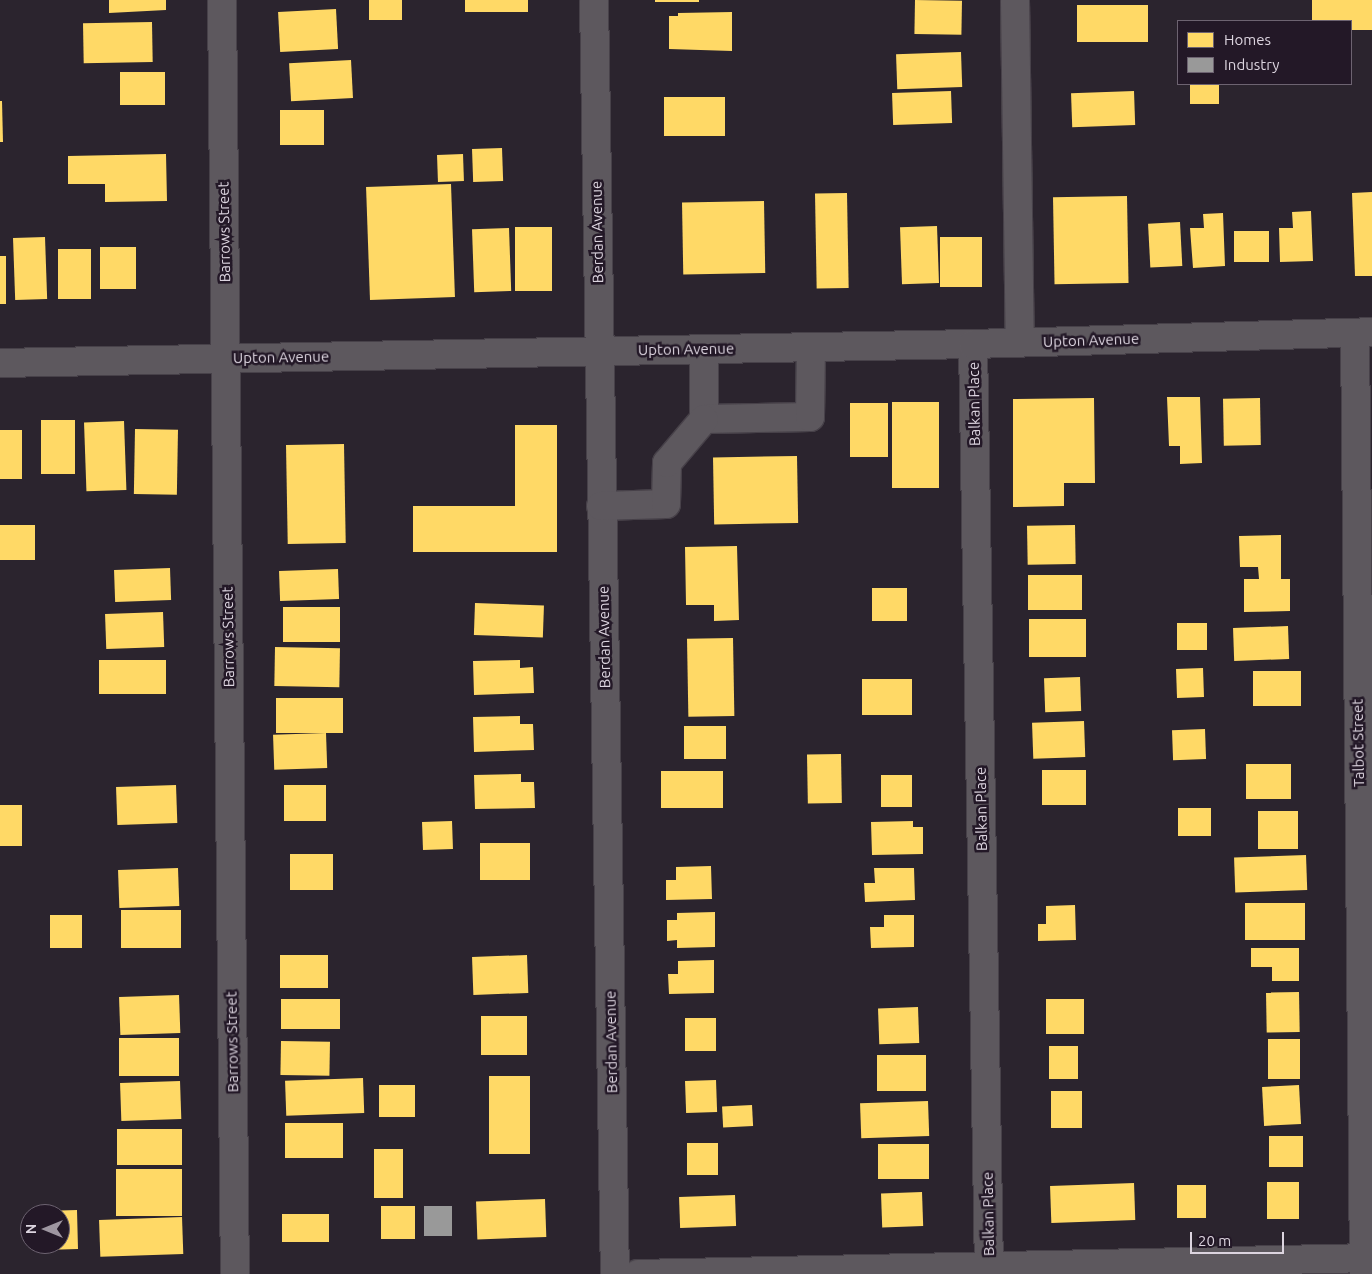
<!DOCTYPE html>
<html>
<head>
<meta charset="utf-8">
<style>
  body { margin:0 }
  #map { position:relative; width:1372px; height:1274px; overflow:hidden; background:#2b242e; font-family:Ubuntu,sans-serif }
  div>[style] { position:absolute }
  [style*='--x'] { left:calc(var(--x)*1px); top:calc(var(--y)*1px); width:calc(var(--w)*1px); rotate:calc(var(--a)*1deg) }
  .homes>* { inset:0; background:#ffd966; transform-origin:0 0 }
  .industry>* { inset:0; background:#999; transform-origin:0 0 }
  .roads { filter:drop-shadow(1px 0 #474149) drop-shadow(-1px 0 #474149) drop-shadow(0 1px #474149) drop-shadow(0 -1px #474149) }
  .minor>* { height:28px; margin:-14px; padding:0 14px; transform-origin:14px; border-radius:14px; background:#5d585e }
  span { translate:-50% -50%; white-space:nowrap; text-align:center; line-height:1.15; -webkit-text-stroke:5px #231827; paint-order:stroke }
  .street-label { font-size:15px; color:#dcd4df }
  .legend { position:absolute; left:1177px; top:20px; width:175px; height:65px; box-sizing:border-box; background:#231827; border:1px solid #6d6371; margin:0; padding:6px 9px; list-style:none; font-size:15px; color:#dcd4df }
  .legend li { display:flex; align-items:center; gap:10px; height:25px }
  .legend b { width:25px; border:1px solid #6d6371 }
  .north { position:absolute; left:20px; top:1204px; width:50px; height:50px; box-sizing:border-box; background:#231827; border:1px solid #6d6371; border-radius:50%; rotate:270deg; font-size:14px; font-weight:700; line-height:20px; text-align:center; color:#dcd4df }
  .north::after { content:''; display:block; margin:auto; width:18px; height:22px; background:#9e96a1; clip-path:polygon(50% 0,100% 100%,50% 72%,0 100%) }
  .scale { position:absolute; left:1190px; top:1232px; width:94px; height:22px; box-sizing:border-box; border:2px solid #dcd4df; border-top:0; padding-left:6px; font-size:15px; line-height:18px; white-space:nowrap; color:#dcd4df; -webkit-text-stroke:4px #231827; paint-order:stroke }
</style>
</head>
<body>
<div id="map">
  <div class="homes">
    <i style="clip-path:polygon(109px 0,166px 0,166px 10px,109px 13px)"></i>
    <i style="left:369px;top:0;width:33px;height:20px"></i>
    <i style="left:465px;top:0;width:63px;height:12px"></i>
    <i style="left:655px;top:0;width:44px;height:2px"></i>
    <i style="left:915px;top:0;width:47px;height:34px;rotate:1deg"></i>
    <i style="clip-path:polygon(1312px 0,1372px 0,1372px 30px,1351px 30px,1351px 21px,1312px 21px)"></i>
    <i style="left:1148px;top:5px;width:37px;height:71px;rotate:90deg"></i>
    <i style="left:336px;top:9px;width:40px;height:58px;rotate:87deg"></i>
    <i style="clip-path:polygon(732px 12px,732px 51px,669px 49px,669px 16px,678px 16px,678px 13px)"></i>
    <i style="left:152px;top:22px;width:40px;height:69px;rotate:89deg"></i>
    <i style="left:961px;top:52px;width:35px;height:65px;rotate:88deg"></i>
    <i style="left:351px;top:60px;width:38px;height:62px;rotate:87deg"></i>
    <i style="left:165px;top:72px;width:33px;height:45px;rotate:90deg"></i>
    <i style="left:1190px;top:84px;width:29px;height:20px"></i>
    <i style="left:951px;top:91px;width:32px;height:59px;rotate:88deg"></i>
    <i style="left:1134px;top:91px;width:34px;height:63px;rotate:88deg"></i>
    <i style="left:725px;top:97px;width:39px;height:61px;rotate:90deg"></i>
    <i style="clip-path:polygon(0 101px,2px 101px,3px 142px,0 142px)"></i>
    <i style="left:280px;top:110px;width:44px;height:35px"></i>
    <i style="left:502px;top:148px;width:33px;height:30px;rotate:88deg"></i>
    <i style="clip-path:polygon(166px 154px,167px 201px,105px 202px,105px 184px,68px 184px,68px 156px)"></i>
    <i style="left:463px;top:154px;width:27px;height:26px;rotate:88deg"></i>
    <i style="left:451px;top:184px;width:113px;height:85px;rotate:88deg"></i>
    <i style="clip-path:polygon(1372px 192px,1372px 276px,1355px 276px,1352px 193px)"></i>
    <i style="left:847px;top:193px;width:95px;height:32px;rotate:89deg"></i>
    <i style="left:1127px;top:196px;width:87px;height:74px;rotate:89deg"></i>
    <i style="left:764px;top:201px;width:72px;height:82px;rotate:89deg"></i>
    <i style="clip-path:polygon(1311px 211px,1313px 261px,1280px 262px,1279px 228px,1293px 228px,1292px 212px)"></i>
    <i style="clip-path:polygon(1223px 213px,1225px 266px,1193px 268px,1190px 228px,1204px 228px,1203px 214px)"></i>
    <i style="left:1180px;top:222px;width:44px;height:32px;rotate:87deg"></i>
    <i style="left:937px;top:226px;width:57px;height:37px;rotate:88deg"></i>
    <i style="left:515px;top:227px;width:37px;height:64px"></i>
    <i style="left:509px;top:228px;width:63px;height:37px;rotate:88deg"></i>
    <i style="left:1234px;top:231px;width:35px;height:31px"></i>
    <i style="left:45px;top:237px;width:62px;height:32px;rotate:88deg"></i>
    <i style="left:940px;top:237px;width:42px;height:50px"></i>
    <i style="left:136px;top:247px;width:42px;height:36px;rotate:90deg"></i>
    <i style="left:58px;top:249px;width:33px;height:50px"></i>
    <i style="left:0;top:256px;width:6px;height:48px"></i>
    <i style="clip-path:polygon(1167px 397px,1200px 397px,1202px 463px,1180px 464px,1180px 446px,1169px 446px)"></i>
    <i style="clip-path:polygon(1094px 398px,1095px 483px,1064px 483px,1064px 506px,1013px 507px,1013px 399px)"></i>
    <i style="left:1260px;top:398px;width:47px;height:37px;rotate:89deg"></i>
    <i style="left:939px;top:402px;width:86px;height:47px;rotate:90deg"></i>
    <i style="left:850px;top:403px;width:38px;height:54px"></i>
    <i style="left:41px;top:420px;width:34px;height:54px"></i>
    <i style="left:124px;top:421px;width:69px;height:40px;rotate:88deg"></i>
    <i style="clip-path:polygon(515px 425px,557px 425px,557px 552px,413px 552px,413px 506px,515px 506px)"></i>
    <i style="left:135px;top:429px;width:43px;height:65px;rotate:1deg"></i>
    <i style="left:0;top:430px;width:22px;height:49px"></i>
    <i style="left:344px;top:444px;width:99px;height:58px;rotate:89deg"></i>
    <i style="left:797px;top:456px;width:67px;height:84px;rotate:89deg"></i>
    <i style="left:0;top:525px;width:35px;height:35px"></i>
    <i style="left:1075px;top:525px;width:39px;height:48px;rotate:89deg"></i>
    <i style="clip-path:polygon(1281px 535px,1281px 579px,1290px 579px,1290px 611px,1244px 612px,1244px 579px,1259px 579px,1258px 567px,1240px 567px,1239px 536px)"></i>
    <i style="clip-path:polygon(737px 546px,739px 620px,714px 621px,714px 605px,686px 605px,685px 547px)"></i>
    <i style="left:170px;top:568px;width:32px;height:56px;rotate:88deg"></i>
    <i style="left:338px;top:569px;width:30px;height:59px;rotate:88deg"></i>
    <i style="left:1028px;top:575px;width:54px;height:35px"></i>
    <i style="left:907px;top:588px;width:33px;height:35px;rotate:90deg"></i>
    <i style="left:475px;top:603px;width:69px;height:32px;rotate:2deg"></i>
    <i style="left:283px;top:607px;width:57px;height:35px"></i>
    <i style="left:163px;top:612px;width:35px;height:58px;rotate:88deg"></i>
    <i style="left:1029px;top:619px;width:57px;height:38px"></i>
    <i style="left:1207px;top:623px;width:27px;height:30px;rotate:90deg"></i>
    <i style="left:1288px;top:626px;width:33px;height:55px;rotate:88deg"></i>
    <i style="left:733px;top:638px;width:78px;height:46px;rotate:89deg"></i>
    <i style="left:275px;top:647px;width:65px;height:39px;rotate:1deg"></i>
    <i style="left:99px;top:660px;width:67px;height:34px"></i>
    <i style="clip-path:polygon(520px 660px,520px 668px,533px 667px,534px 693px,474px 695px,473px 661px)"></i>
    <i style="left:1203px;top:668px;width:29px;height:27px;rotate:88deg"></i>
    <i style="left:1253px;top:671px;width:48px;height:35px"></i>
    <i style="left:1080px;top:677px;width:34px;height:36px;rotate:88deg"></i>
    <i style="left:862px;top:679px;width:50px;height:36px"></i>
    <i style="left:276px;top:698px;width:67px;height:35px"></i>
    <i style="clip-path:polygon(520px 716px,520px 724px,533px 724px,534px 750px,474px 752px,473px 717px)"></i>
    <i style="left:1084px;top:721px;width:36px;height:52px;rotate:88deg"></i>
    <i style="left:726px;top:726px;width:33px;height:42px;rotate:90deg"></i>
    <i style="left:1205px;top:729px;width:30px;height:33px;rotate:88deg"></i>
    <i style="left:326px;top:733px;width:35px;height:53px;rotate:88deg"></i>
    <i style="left:841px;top:754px;width:49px;height:34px;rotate:89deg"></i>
    <i style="left:1291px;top:764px;width:35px;height:45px;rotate:90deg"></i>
    <i style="left:1042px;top:770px;width:44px;height:35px"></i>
    <i style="left:661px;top:771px;width:62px;height:37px"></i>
    <i style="clip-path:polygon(521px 774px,521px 782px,534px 782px,535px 808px,475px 809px,474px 775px)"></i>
    <i style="left:912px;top:775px;width:32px;height:31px;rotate:90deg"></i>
    <i style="left:176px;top:785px;width:38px;height:60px;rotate:88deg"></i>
    <i style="left:284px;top:785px;width:42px;height:36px"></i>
    <i style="left:0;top:805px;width:22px;height:41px"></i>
    <i style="left:1178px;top:808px;width:33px;height:28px"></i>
    <i style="left:1258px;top:811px;width:40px;height:38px"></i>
    <i style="left:452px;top:821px;width:28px;height:30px;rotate:88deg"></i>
    <i style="clip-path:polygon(913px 821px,913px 827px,923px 827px,923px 854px,872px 855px,871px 822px)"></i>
    <i style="left:530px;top:843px;width:37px;height:50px;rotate:90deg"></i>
    <i style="left:290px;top:854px;width:43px;height:36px"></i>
    <i style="left:1306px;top:855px;width:35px;height:72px;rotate:88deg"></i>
    <i style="clip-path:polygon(711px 866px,712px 899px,666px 900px,666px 880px,676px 880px,676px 867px)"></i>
    <i style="left:178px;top:868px;width:38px;height:60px;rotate:88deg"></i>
    <i style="clip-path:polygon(874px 868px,914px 868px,915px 900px,865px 902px,864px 883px,875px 883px)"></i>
    <i style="left:1245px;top:903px;width:60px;height:37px"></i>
    <i style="clip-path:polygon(1075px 905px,1076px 940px,1038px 941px,1038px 924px,1046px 924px,1046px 906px)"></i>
    <i style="left:181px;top:910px;width:38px;height:60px;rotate:90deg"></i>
    <i style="clip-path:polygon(715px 912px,715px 947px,677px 948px,677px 940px,667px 941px,667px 920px,677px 920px,677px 913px)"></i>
    <i style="left:50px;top:915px;width:32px;height:33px"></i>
    <i style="clip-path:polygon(884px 915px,914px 915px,914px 947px,871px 948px,870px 927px,884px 927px)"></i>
    <i style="clip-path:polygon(1251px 948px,1299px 948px,1299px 981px,1272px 981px,1272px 967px,1251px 967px)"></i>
    <i style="left:280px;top:955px;width:48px;height:33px"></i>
    <i style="left:527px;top:955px;width:38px;height:55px;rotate:88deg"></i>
    <i style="clip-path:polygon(714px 960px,714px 993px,669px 994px,668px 974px,678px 974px,678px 961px)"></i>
    <i style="left:1299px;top:992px;width:40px;height:33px;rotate:89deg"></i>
    <i style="left:179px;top:995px;width:38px;height:60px;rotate:88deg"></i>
    <i style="left:340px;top:999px;width:30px;height:59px;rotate:90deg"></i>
    <i style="left:1084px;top:999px;width:35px;height:38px;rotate:90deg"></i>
    <i style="left:918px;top:1007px;width:36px;height:40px;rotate:88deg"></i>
    <i style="left:481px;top:1016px;width:46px;height:39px"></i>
    <i style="left:685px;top:1018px;width:31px;height:33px"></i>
    <i style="left:179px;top:1038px;width:38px;height:60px;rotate:90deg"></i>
    <i style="left:1268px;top:1039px;width:32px;height:40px"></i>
    <i style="left:281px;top:1041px;width:49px;height:34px;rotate:1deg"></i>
    <i style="left:1049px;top:1046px;width:29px;height:33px"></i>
    <i style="left:877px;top:1055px;width:49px;height:36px"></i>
    <i style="left:489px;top:1076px;width:41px;height:78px"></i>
    <i style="left:363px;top:1078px;width:35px;height:78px;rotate:88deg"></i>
    <i style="left:716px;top:1080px;width:32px;height:31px;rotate:88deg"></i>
    <i style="left:180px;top:1081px;width:38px;height:60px;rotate:88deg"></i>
    <i style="left:379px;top:1085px;width:36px;height:32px"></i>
    <i style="left:1299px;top:1085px;width:39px;height:37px;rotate:87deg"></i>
    <i style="left:1051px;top:1091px;width:31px;height:37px"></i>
    <i style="left:928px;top:1101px;width:35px;height:68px;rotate:88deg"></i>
    <i style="left:752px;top:1105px;width:21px;height:30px;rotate:87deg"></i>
    <i style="left:285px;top:1123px;width:58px;height:35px"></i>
    <i style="left:182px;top:1129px;width:36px;height:65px;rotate:90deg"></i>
    <i style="left:1269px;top:1136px;width:34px;height:31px"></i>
    <i style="left:718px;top:1143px;width:32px;height:31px;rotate:90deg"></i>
    <i style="left:929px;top:1144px;width:35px;height:51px;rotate:90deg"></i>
    <i style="left:374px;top:1149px;width:29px;height:49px"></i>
    <i style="left:116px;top:1169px;width:66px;height:47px"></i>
    <i style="left:1267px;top:1182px;width:32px;height:37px"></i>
    <i style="left:1134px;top:1183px;width:37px;height:84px;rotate:88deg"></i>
    <i style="left:1177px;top:1185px;width:29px;height:33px"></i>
    <i style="left:922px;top:1192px;width:34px;height:41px;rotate:88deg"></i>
    <i style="left:735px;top:1195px;width:31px;height:56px;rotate:88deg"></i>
    <i style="left:545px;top:1199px;width:38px;height:69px;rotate:88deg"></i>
    <i style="left:381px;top:1206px;width:34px;height:33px"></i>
    <i style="clip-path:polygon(77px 1210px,78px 1249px,44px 1250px,44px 1244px,60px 1244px,60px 1214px,43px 1214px,43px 1211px)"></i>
    <i style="left:329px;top:1214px;width:28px;height:47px;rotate:90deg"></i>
    <i style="left:182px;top:1217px;width:37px;height:83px;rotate:88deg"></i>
  </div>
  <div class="industry">
    <i style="left:424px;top:1206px;width:28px;height:30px"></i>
  </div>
  <div class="roads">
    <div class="minor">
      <i style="--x:222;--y:0;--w:1274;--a:89.42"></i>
      <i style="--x:594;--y:0;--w:1274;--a:89.06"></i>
      <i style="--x:1015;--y:0;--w:342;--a:89.2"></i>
      <i style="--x:1355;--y:333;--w:941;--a:89.45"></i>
      <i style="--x:973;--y:344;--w:930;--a:89.01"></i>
      <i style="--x:704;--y:349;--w:70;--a:90"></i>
      <i style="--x:704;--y:419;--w:106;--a:-1.1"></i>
      <i style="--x:810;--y:417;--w:70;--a:-89.2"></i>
      <i style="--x:0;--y:363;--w:973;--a:-1.12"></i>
      <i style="--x:973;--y:344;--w:399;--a:-1.7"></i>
      <i style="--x:601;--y:506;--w:65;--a:-1.8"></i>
      <i style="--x:666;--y:504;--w:41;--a:-88.6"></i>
      <i style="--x:667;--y:463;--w:57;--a:-49.9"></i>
      <i style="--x:638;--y:1274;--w:734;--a:-1.25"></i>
    </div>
  </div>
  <div class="street-label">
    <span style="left:224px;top:232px;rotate:-91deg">Barrows Street</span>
    <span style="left:597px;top:232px;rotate:-91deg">Berdan Avenue</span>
    <span style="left:1091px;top:340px;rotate:-2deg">Upton Avenue</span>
    <span style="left:686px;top:349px;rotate:-1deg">Upton Avenue</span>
    <span style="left:281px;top:357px;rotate:-1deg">Upton Avenue</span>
    <span style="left:974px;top:404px;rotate:-91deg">Balkan Place</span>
    <span style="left:228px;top:637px;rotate:-91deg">Barrows Street</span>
    <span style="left:604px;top:637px;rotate:-91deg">Berdan Avenue</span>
    <span style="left:1358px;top:743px;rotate:-91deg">Talbot Street</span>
    <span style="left:981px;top:809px;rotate:-91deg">Balkan Place</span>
    <span style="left:232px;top:1042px;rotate:-91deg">Barrows Street</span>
    <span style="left:611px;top:1042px;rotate:-91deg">Berdan Avenue</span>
    <span style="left:988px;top:1214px;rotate:-91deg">Balkan Place</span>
  </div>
  <ul class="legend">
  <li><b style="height:14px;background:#ffd966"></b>Homes</li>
  <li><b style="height:14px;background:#999"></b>Industry</li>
  </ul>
  <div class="north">N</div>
  <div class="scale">20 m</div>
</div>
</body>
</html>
